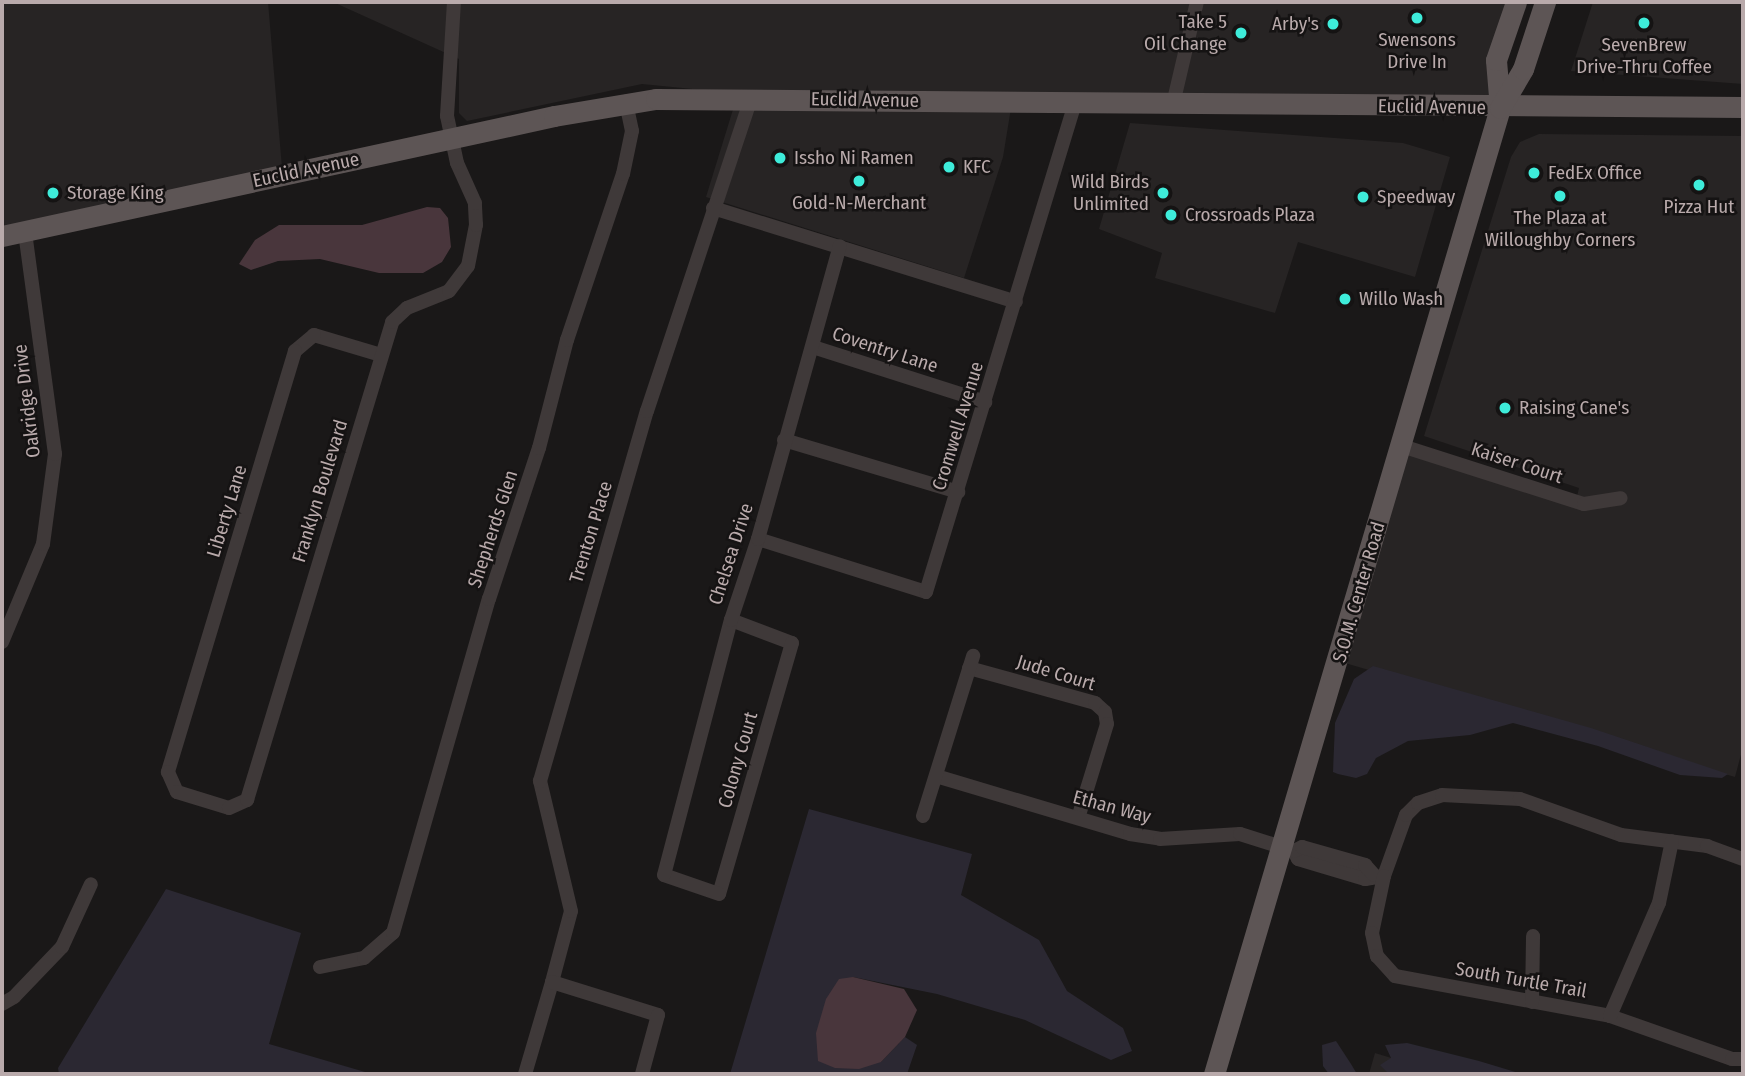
<!DOCTYPE html>
<html>
<head>
<meta charset="utf-8">
<style>
  body { margin:0 }
  #map { position:relative; width:1745px; height:1076px; overflow:hidden; background:#1a1818; font-family:"Fira Sans Condensed",sans-serif }
  div>[style] { position:absolute }
  [style*='--x'] { left:calc(var(--x)*1px); top:calc(var(--y)*1px); width:calc(var(--w)*1px); rotate:calc(var(--a)*1deg) }
  .built>* { inset:0; background:#272424 }
  .green>* { inset:0; background:#2b2832 }
  .water>* { inset:0; background:#49363c }
  .minor>* { height:14px; margin:-7px; padding:0 7px; transform-origin:7px; border-radius:7px; background:#3f3939 }
  .primary>* { height:21px; margin:-10.5px; padding:0 10.5px; transform-origin:10.5px; border-radius:10.5px; background:#5d5555 }
  .dots>* { width:19px; height:19px; translate:-50% -50%; box-sizing:border-box; border:4px solid #151313; border-radius:50% }
  span { translate:-50% -50%; white-space:nowrap; text-align:center; line-height:1.15; -webkit-text-stroke:5px #151313; paint-order:stroke }
  .poi-label { font-size:19px; color:#b9aaab }
  .right { translate:-100% -50%; text-align:right }
  .left { translate:0 -50%; text-align:left }
  .street-label { font-size:19px; color:#b9aaab }
  .frame { position:absolute; inset:0; border:4px solid #b9aaab; pointer-events:none }
</style>
</head>
<body>
<div id="map">
  <div class="built">
    <i style="clip-path:polygon(2px 2px,268px 2px,282px 168px,2px 229px)"></i>
    <i style="clip-path:polygon(333px 2px,1511px 2px,1494px 104px,713px 91px,642px 84px,467px 121px,459px 113px,459px 59px)"></i>
    <i style="clip-path:polygon(1593px 2px,1743px 2px,1743px 84px,1571px 71px)"></i>
    <i style="clip-path:polygon(735px 103px,1011px 108px,1003px 157px,964px 278px,706px 197px)"></i>
    <i style="clip-path:polygon(1130px 123px,1403px 143px,1450px 157px,1415px 277px,1298px 242px,1275px 313px,1155px 278px,1162px 253px,1099px 229px)"></i>
    <i style="clip-path:polygon(1539px 134px,1743px 136px,1743px 747px,1735px 777px,1345px 663px,1405px 452px,1575px 505px,1579px 488px,1424px 436px,1511px 157px,1520px 142px)"></i>
    <i style="clip-path:polygon(1375px 1053px,1444px 1074px,1369px 1074px)"></i>
  </div>
  <div class="green">
    <i style="clip-path:polygon(1373px 666px,1591px 728px,1728px 774px,1722px 778px,1680px 775px,1598px 746px,1513px 723px,1470px 735px,1408px 741px,1376px 758px,1367px 774px,1356px 778px,1338px 774px,1333px 772px,1335px 723px,1354px 679px)"></i>
    <i style="clip-path:polygon(809px 809px,972px 854px,961px 895px,1039px 940px,1067px 991px,1123px 1028px,1132px 1051px,1111px 1060px,1025px 1020px,937px 994px,853px 977px,881px 1062px,905px 1037px,917px 1045px,907px 1074px,730px 1074px)"></i>
    <i style="clip-path:polygon(166px 889px,301px 933px,269px 1044px,372px 1074px,59px 1074px,58px 1068px)"></i>
    <i style="clip-path:polygon(1336px 1041px,1351px 1064px,1357px 1074px,1329px 1074px,1323px 1066px,1322px 1045px)"></i>
    <i style="clip-path:polygon(1407px 1043px,1479px 1061px,1522px 1074px,1389px 1074px,1380px 1065px,1391px 1058px,1385px 1045px)"></i>
  </div>
  <div class="water">
    <i style="clip-path:polygon(427px 207px,440px 208px,448px 218px,451px 247px,442px 262px,423px 273px,379px 273px,320px 259px,278px 261px,251px 270px,239px 264px,255px 240px,279px 225px,362px 225px)"></i>
    <i style="clip-path:polygon(853px 977px,904px 989px,917px 1010px,905px 1037px,881px 1062px,859px 1069px,835px 1068px,818px 1061px,816px 1033px,826px 999px,839px 979px)"></i>
  </div>
  <div class="minor">
    <i style="--x:1173;--y:104;--w:105;--a:-76.8"></i>
    <i style="--x:713;--y:208;--w:317;--a:17.2"></i>
    <i style="--x:813;--y:347;--w:181;--a:17.7"></i>
    <i style="--x:381;--y:355;--w:70;--a:-163.4"></i>
    <i style="--x:314;--y:335;--w:25;--a:140"></i>
    <i style="--x:295;--y:351;--w:440;--a:106.8"></i>
    <i style="--x:168;--y:772;--w:22;--a:66"></i>
    <i style="--x:177;--y:792;--w:54;--a:17.1"></i>
    <i style="--x:229;--y:808;--w:20;--a:-24"></i>
    <i style="--x:247;--y:800;--w:500;--a:-73.1"></i>
    <i style="--x:392;--y:322;--w:21;--a:-43"></i>
    <i style="--x:407;--y:308;--w:45;--a:-22"></i>
    <i style="--x:449;--y:291;--w:31;--a:-53"></i>
    <i style="--x:468;--y:266;--w:42;--a:-79"></i>
    <i style="--x:476;--y:225;--w:22;--a:-93"></i>
    <i style="--x:475;--y:203;--w:44;--a:-114.2"></i>
    <i style="--x:457;--y:163;--w:48;--a:-102"></i>
    <i style="--x:447;--y:116;--w:114;--a:-86.5"></i>
    <i style="--x:784;--y:440;--w:182;--a:16.6"></i>
    <i style="--x:1402;--y:446;--w:191;--a:17.7"></i>
    <i style="--x:1584;--y:504;--w:37;--a:-9"></i>
    <i style="--x:758;--y:539;--w:176;--a:17.5"></i>
    <i style="--x:926;--y:592;--w:511;--a:-73.05"></i>
    <i style="--x:731;--y:620;--w:65;--a:20.7"></i>
    <i style="--x:792;--y:643;--w:261;--a:106.2"></i>
    <i style="--x:719;--y:894;--w:58;--a:-160.9"></i>
    <i style="--x:664;--y:875;--w:264;--a:-75.3"></i>
    <i style="--x:731;--y:620;--w:85;--a:-71.6"></i>
    <i style="--x:758;--y:539;--w:304;--a:-74.4"></i>
    <i style="--x:2;--y:642;--w:106;--a:-67.3"></i>
    <i style="--x:43;--y:544;--w:91;--a:-82.4"></i>
    <i style="--x:55;--y:454;--w:224;--a:-97.7"></i>
    <i style="--x:969;--y:668;--w:131;--a:15.5"></i>
    <i style="--x:1095;--y:703;--w:13;--a:42"></i>
    <i style="--x:1105;--y:712;--w:12;--a:81"></i>
    <i style="--x:1107;--y:724;--w:98;--a:107.1"></i>
    <i style="--x:936;--y:776;--w:202;--a:16.6"></i>
    <i style="--x:1130;--y:834;--w:30;--a:9"></i>
    <i style="--x:1160;--y:839;--w:80;--a:-3.6"></i>
    <i style="--x:1240;--y:834;--w:57;--a:17.5"></i>
    <i style="--x:1294;--y:851;--w:9;--a:63"></i>
    <i style="--x:1298;--y:859;--w:70;--a:16.6"></i>
    <i style="--x:1365;--y:879;--w:19;--a:-9"></i>
    <i style="--x:1384;--y:876;--w:65;--a:-70.2"></i>
    <i style="--x:1406;--y:815;--w:17;--a:-45"></i>
    <i style="--x:1418;--y:803;--w:25;--a:-18"></i>
    <i style="--x:1442;--y:795;--w:78;--a:2.9"></i>
    <i style="--x:1520;--y:799;--w:107;--a:19.6"></i>
    <i style="--x:1621;--y:835;--w:87;--a:7.3"></i>
    <i style="--x:1707;--y:846;--w:38;--a:20"></i>
    <i style="--x:923;--y:816;--w:168;--a:-72.6"></i>
    <i style="--x:1294;--y:851;--w:9;--a:-27"></i>
    <i style="--x:1302;--y:847;--w:66;--a:15.9"></i>
    <i style="--x:1365;--y:865;--w:13;--a:48"></i>
    <i style="--x:1384;--y:876;--w:58;--a:101.9"></i>
    <i style="--x:1372;--y:933;--w:24;--a:78"></i>
    <i style="--x:1377;--y:956;--w:27;--a:48"></i>
    <i style="--x:1395;--y:976;--w:219;--a:10.5"></i>
    <i style="--x:1610;--y:1016;--w:129;--a:19.4"></i>
    <i style="--x:1732;--y:1059;--w:11;--a:0"></i>
    <i style="--x:320;--y:967;--w:45;--a:-11.6"></i>
    <i style="--x:364;--y:958;--w:38;--a:-41"></i>
    <i style="--x:393;--y:933;--w:348;--a:-74"></i>
    <i style="--x:489;--y:599;--w:159;--a:-71.7"></i>
    <i style="--x:539;--y:448;--w:112;--a:-75.5"></i>
    <i style="--x:567;--y:340;--w:175;--a:-71.4"></i>
    <i style="--x:623;--y:174;--w:44;--a:-78.2"></i>
    <i style="--x:632;--y:131;--w:30;--a:-102"></i>
    <i style="--x:552;--y:982;--w:73;--a:-75"></i>
    <i style="--x:571;--y:911;--w:134;--a:-103.4"></i>
    <i style="--x:540;--y:781;--w:385;--a:-73.9"></i>
    <i style="--x:647;--y:411;--w:330;--a:-71.6"></i>
    <i style="--x:1532;--y:1002;--w:66;--a:-89.1"></i>
    <i style="--x:2;--y:1004;--w:14;--a:-30"></i>
    <i style="--x:14;--y:997;--w:69;--a:-46.2"></i>
    <i style="--x:62;--y:947;--w:69;--a:-65.3"></i>
    <i style="--x:1610;--y:1016;--w:123;--a:-66.6"></i>
    <i style="--x:1659;--y:903;--w:63;--a:-78.2"></i>
    <i style="--x:525;--y:1074;--w:96;--a:-73.6"></i>
    <i style="--x:552;--y:982;--w:111;--a:17.3"></i>
    <i style="--x:658;--y:1015;--w:61;--a:105.2"></i>
  </div>
  <div class="primary">
    <i style="--x:1500;--y:108;--w:48;--a:-94.8"></i>
    <i style="--x:1496;--y:60;--w:61;--a:-71"></i>
    <i style="--x:2;--y:236;--w:565;--a:-12.26"></i>
    <i style="--x:554;--y:116;--w:103;--a:-9.5"></i>
    <i style="--x:656;--y:99;--w:1087;--a:0.42"></i>
    <i style="--x:1214;--y:1074;--w:1007;--a:-73.51"></i>
    <i style="--x:1500;--y:108;--w:45;--a:-59.5"></i>
    <i style="--x:1523;--y:69;--w:71;--a:-71.8"></i>
  </div>
  <div class="dots">
    <i style="left:1417px;top:18px;background:#3eecda"></i>
    <i style="left:1644px;top:23px;background:#3eecda"></i>
    <i style="left:1333px;top:24px;background:#3eecda"></i>
    <i style="left:1241px;top:33px;background:#3eecda"></i>
    <i style="left:780px;top:158px;background:#3eecda"></i>
    <i style="left:949px;top:167px;background:#3eecda"></i>
    <i style="left:1534px;top:173px;background:#3eecda"></i>
    <i style="left:859px;top:181px;background:#3eecda"></i>
    <i style="left:1699px;top:185px;background:#3eecda"></i>
    <i style="left:53px;top:193px;background:#3eecda"></i>
    <i style="left:1163px;top:193px;background:#3eecda"></i>
    <i style="left:1560px;top:196px;background:#3eecda"></i>
    <i style="left:1363px;top:197px;background:#3eecda"></i>
    <i style="left:1171px;top:215px;background:#3eecda"></i>
    <i style="left:1345px;top:299px;background:#3eecda"></i>
    <i style="left:1505px;top:408px;background:#3eecda"></i>
  </div>
  <div class="poi-label">
    <span class="right" style="left:1227px;top:33px">Take 5<br>Oil Change</span>
    <span class="right" style="left:1319px;top:24px">Arby's</span>
    <span style="left:1417px;top:51px">Swensons<br>Drive In</span>
    <span style="left:1644px;top:56px">SevenBrew<br>Drive-Thru Coffee</span>
    <span class="left" style="left:794px;top:158px">Issho Ni Ramen</span>
    <span class="left" style="left:963px;top:167px">KFC</span>
    <span class="left" style="left:1548px;top:173px">FedEx Office</span>
    <span class="right" style="left:1149px;top:193px">Wild Birds<br>Unlimited</span>
    <span class="left" style="left:67px;top:193px">Storage King</span>
    <span class="left" style="left:1377px;top:197px">Speedway</span>
    <span style="left:859px;top:203px">Gold-N-Merchant</span>
    <span style="left:1699px;top:207px">Pizza Hut</span>
    <span class="left" style="left:1185px;top:215px">Crossroads Plaza</span>
    <span style="left:1560px;top:229px">The Plaza at<br>Willoughby Corners</span>
    <span class="left" style="left:1359px;top:299px">Willo Wash</span>
    <span class="left" style="left:1519px;top:408px">Raising Cane's</span>
  </div>
  <div class="street-label">
    <span style="left:865px;top:100px;rotate:1deg">Euclid Avenue</span>
    <span style="left:1432px;top:107px;rotate:1deg">Euclid Avenue</span>
    <span style="left:306px;top:170px;rotate:-12deg">Euclid Avenue</span>
    <span style="left:885px;top:350px;rotate:18deg">Coventry Lane</span>
    <span style="left:27px;top:401px;rotate:-97deg">Oakridge Drive</span>
    <span style="left:958px;top:426px;rotate:-73deg">Cromwell Avenue</span>
    <span style="left:1517px;top:463px;rotate:18deg">Kaiser Court</span>
    <span style="left:320px;top:491px;rotate:-73deg">Franklyn Boulevard</span>
    <span style="left:227px;top:511px;rotate:-73deg">Liberty Lane</span>
    <span style="left:493px;top:529px;rotate:-72deg">Shepherds Glen</span>
    <span style="left:591px;top:532px;rotate:-73deg">Trenton Place</span>
    <span style="left:731px;top:554px;rotate:-72deg">Chelsea Drive</span>
    <span style="left:1359px;top:592px;rotate:-74deg">S.O.M. Center Road</span>
    <span style="left:1056px;top:673px;rotate:17deg">Jude Court</span>
    <span style="left:738px;top:760px;rotate:-74deg">Colony Court</span>
    <span style="left:1112px;top:807px;rotate:15deg">Ethan Way</span>
    <span style="left:1521px;top:980px;rotate:10deg">South Turtle Trail</span>
  </div>
  <div class="frame"></div>
</div>
</body>
</html>
